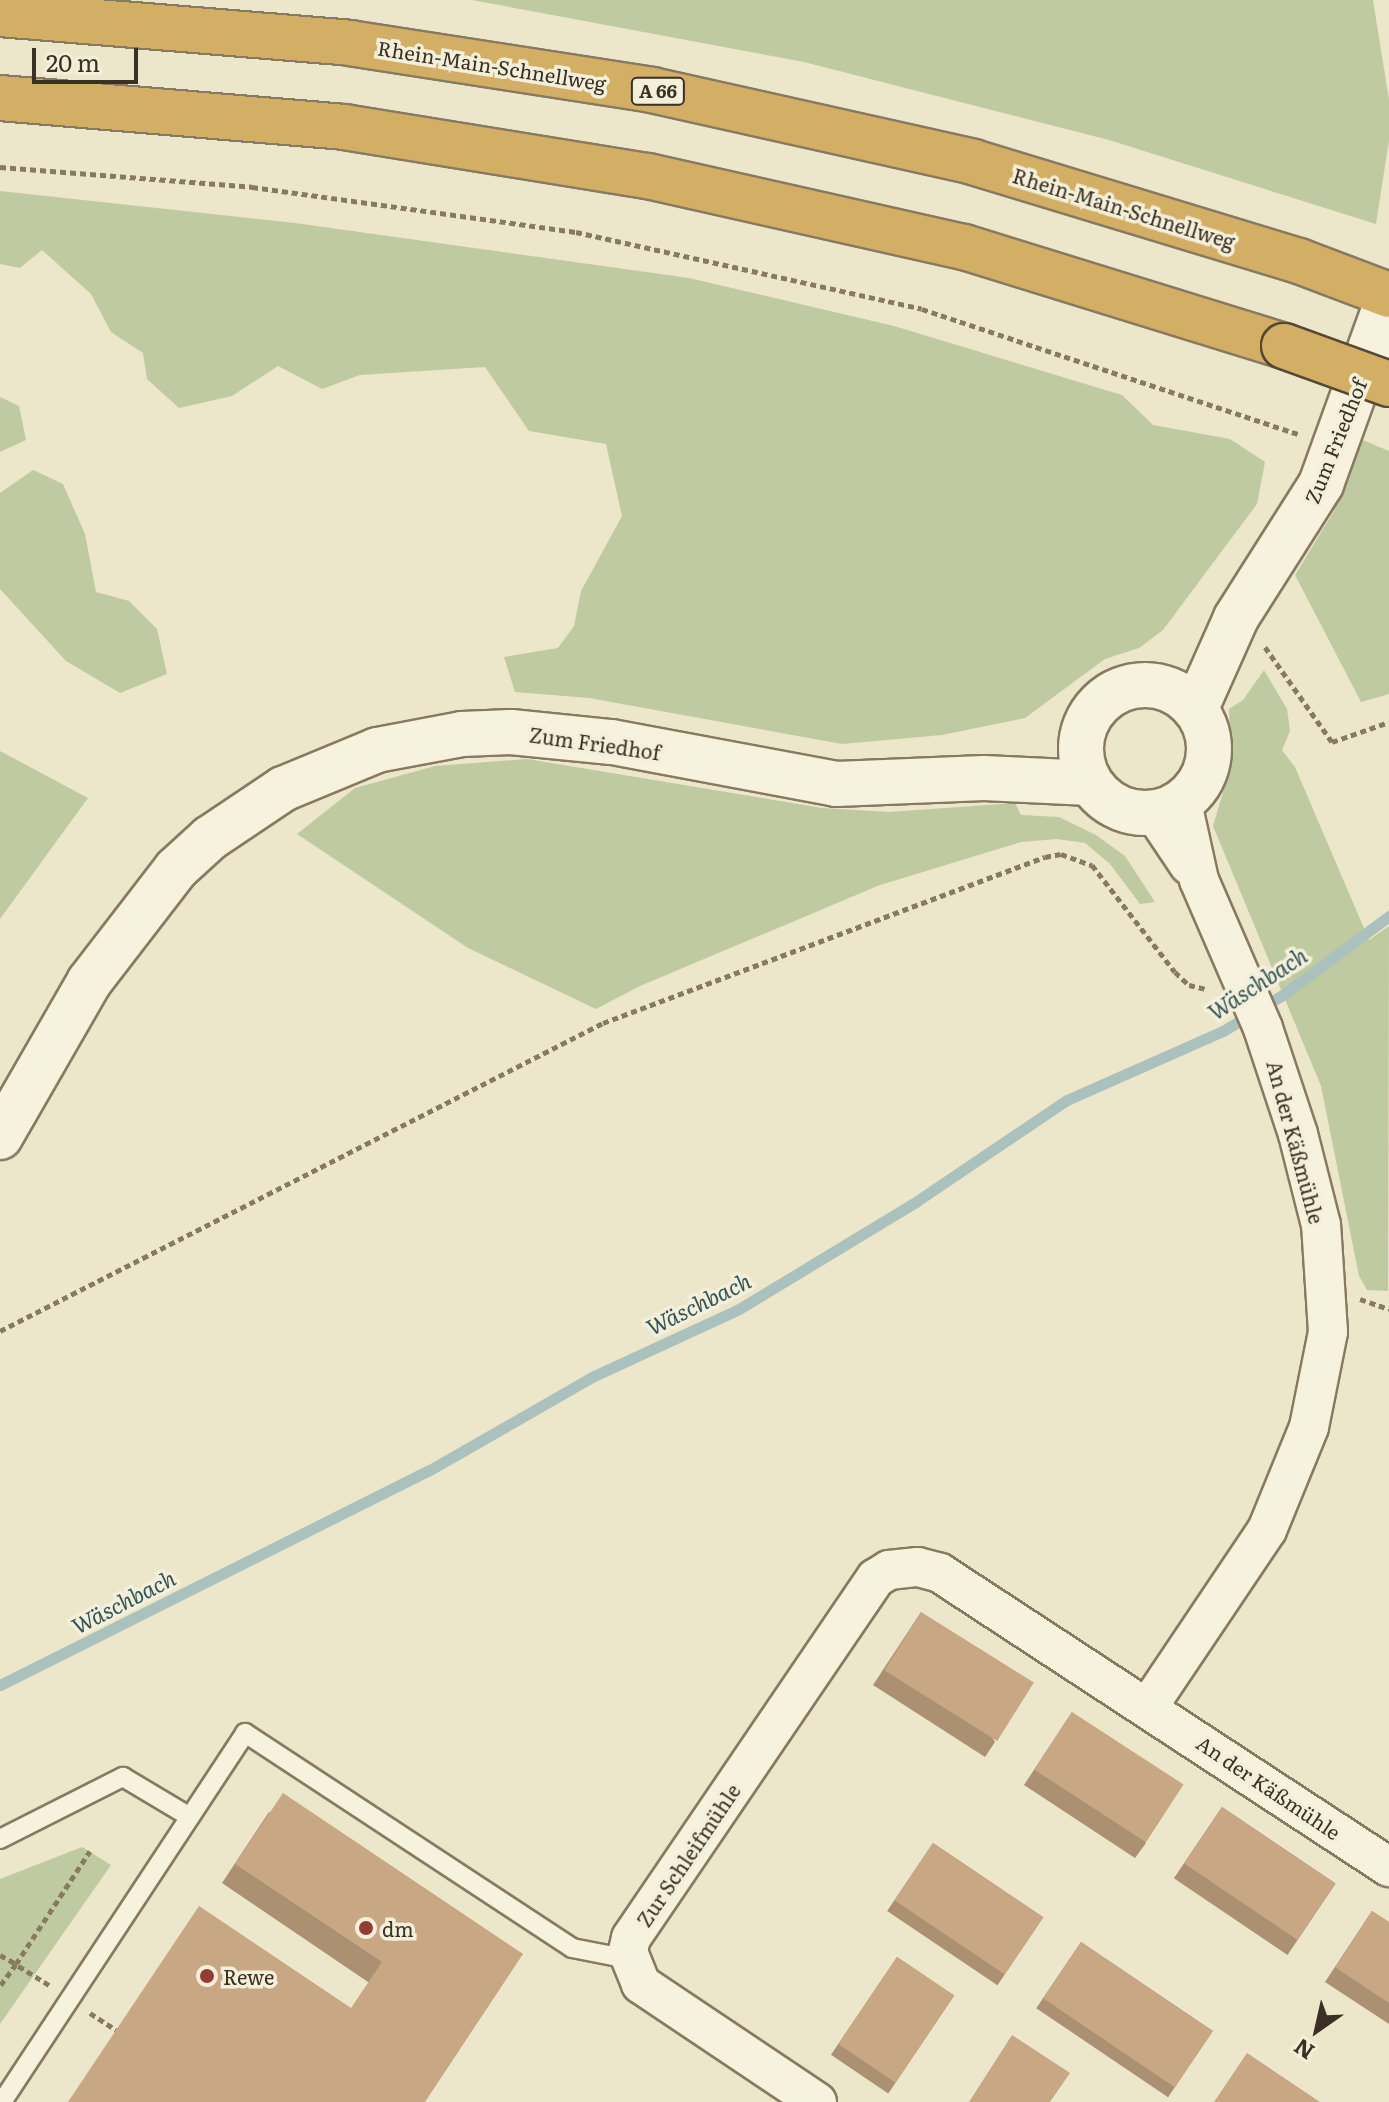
<!DOCTYPE html>
<html>
<head>
<meta charset="utf-8">
<style>
  body { margin:0 }
  #map { position:relative; width:1389px; height:2102px; overflow:hidden; background:#ece6cb; font-family:Literata,serif }
  div>[style] { position:absolute }
  [style*='--x'] { left:calc(var(--x)*1px); top:calc(var(--y)*1px); width:calc(var(--w)*1px); rotate:calc(var(--a)*1deg) }
  .green>* { inset:0; background:#c0caa0 }
  .stream>* { height:11px; margin:-5.5px; padding:0 5.5px; transform-origin:5.5px; border-radius:5.5px; background:#abc1bd }
  .path>* { height:5px; margin-top:-2.5px; transform-origin:0; background:repeating-linear-gradient(90deg,#887a60 0 6px,transparent 0 10px) }
  .roads { filter:drop-shadow(2px 0 #887a60) drop-shadow(-2px 0 #887a60) drop-shadow(0 2px #887a60) drop-shadow(0 -2px #887a60) }
  .service>* { height:18px; margin:-9px; padding:0 9px; transform-origin:9px; border-radius:9px; background:#f7f2de }
  .minor>* { height:38px; margin:-19px; padding:0 19px; transform-origin:19px; border-radius:19px; background:#f7f2de }
  .tertiary>* { height:44px; margin:-22px; padding:0 22px; transform-origin:22px; border-radius:22px; background:#f7f2de }
  .tertiary>.ring { margin:-22px; padding:0; box-sizing:content-box; background:none; border:44px solid #f7f2de; border-radius:50% }
  .motorway>* { height:44px; margin:-22px; padding:0 22px; transform-origin:22px; border-radius:22px; background:#d3ae65 }
  .bridges { filter:drop-shadow(2px 0 #564834) drop-shadow(-2px 0 #564834) drop-shadow(0 2px #564834) drop-shadow(0 -2px #564834) }
  .motorway-bridge>* { height:44px; margin:-22px; padding:0 22px; transform-origin:22px; border-radius:22px; background:#d3ae65 }
  .wall>* { inset:0; background:#ab9072; transform-origin:0 0 }
  .building>* { inset:0; background:#c7a784; transform-origin:0 0 }
  .dots>* { width:22px; height:22px; translate:-50% -50%; box-sizing:border-box; border:4px solid #f4efda; border-radius:50% }
  span { translate:-50% -50%; white-space:nowrap; text-align:center; line-height:1.15; -webkit-text-stroke:7px #f4efda; paint-order:stroke }
  .shield-label span { padding:2px 6px; background:#f4efda; border:2px solid; border-radius:6px; -webkit-text-stroke-width:0 }
  .shield-label { font-size:18px; color:#3a3023; font-weight:700 }
  .street-label { font-size:20px; color:#3a3023 }
  .poi-label { font-size:20px; color:#3a3023 }
  .left { translate:0 -50%; text-align:left }
  .water-label { font-size:22px; color:#335658; font-style:italic }
  .north { position:absolute; left:1277px; top:1990px; width:80px; height:80px; -webkit-text-stroke:6px #f4efda; paint-order:stroke; rotate:214deg; font-size:22px; font-weight:700; line-height:32px; text-align:center; color:#3a3023 }
  .north::after { content:''; display:block; margin:auto; width:28px; height:36px; background:#3a3023; clip-path:polygon(50% 0,100% 100%,50% 72%,0 100%) }
  .scale { position:absolute; left:32px; top:48px; width:106px; height:36px; box-sizing:border-box; border:4px solid #3a3023; border-top:0; padding-left:10px; font-size:24px; line-height:28px; white-space:nowrap; color:#3a3023; -webkit-text-stroke:6px #f4efda; paint-order:stroke }
</style>
</head>
<body>
<div id="map">
  <div class="green">
    <i style="clip-path:polygon(472px 0,1373px 0,1389px 100px,1389px 140px,1376px 224px,1109px 140px,804px 62px)"></i>
    <i style="clip-path:polygon(0 191px,295px 223px,689px 278px,894px 326px,1122px 395px,1153px 425px,1230px 439px,1265px 462px,1257px 504px,1163px 630px,1139px 648px,1105px 659px,1025px 718px,942px 735px,842px 744px,589px 698px,515px 692px,504px 657px,558px 648px,574px 626px,581px 591px,622px 516px,606px 444px,529px 431px,485px 367px,360px 375px,322px 389px,278px 366px,232px 396px,179px 408px,147px 379px,143px 353px,111px 332px,91px 294px,42px 250px,20px 268px,0 264px)"></i>
    <i style="clip-path:polygon(0 397px,19px 406px,26px 440px,0 452px)"></i>
    <i style="clip-path:polygon(1363px 440px,1389px 451px,1389px 694px,1361px 702px,1295px 575px,1334px 511px)"></i>
    <i style="clip-path:polygon(33px 470px,63px 484px,85px 534px,96px 592px,129px 601px,157px 629px,167px 674px,120px 693px,66px 661px,0 589px,0 493px)"></i>
    <i style="clip-path:polygon(1264px 670px,1287px 709px,1290px 731px,1282px 750px,1295px 767px,1369px 940px,1389px 926px,1388px 1291px,1367px 1290px,1359px 1276px,1321px 1086px,1213px 826px,1231px 766px,1229px 709px,1243px 700px)"></i>
    <i style="clip-path:polygon(0 751px,88px 798px,0 919px)"></i>
    <i style="clip-path:polygon(527px 759px,822px 808px,889px 812px,1015px 803px,1021px 815px,1059px 817px,1096px 835px,1125px 856px,1155px 902px,1140px 904px,1110px 864px,1085px 843px,1057px 839px,1021px 842px,880px 885px,640px 986px,596px 1009px,468px 948px,297px 834px,355px 788px,435px 766px)"></i>
    <i style="clip-path:polygon(82px 1847px,111px 1865px,0 2024px,0 1879px)"></i>
  </div>
  <div class="stream">
    <i style="--x:0;--y:1685;--w:479;--a:-26.6"></i>
    <i style="--x:428;--y:1471;--w:191;--a:-29.8"></i>
    <i style="--x:594;--y:1376;--w:160;--a:-24.8"></i>
    <i style="--x:739;--y:1309;--w:208;--a:-31.2"></i>
    <i style="--x:917;--y:1201;--w:181;--a:-34"></i>
    <i style="--x:1067;--y:1100;--w:171;--a:-23.9"></i>
    <i style="--x:1223;--y:1031;--w:71;--a:-31.2"></i>
    <i style="--x:1284;--y:994;--w:131;--a:-36.6"></i>
  </div>
  <div class="path">
    <i style="--x:0;--y:167;--w:253;--a:4.5"></i>
    <i style="--x:252;--y:187;--w:327;--a:7.9"></i>
    <i style="--x:576;--y:232;--w:354;--a:12.5"></i>
    <i style="--x:922;--y:309;--w:396;--a:18.4"></i>
    <i style="--x:1265;--y:647;--w:116;--a:54.8"></i>
    <i style="--x:1332;--y:742;--w:60;--a:-19.3"></i>
    <i style="--x:1360;--y:1299;--w:31;--a:19"></i>
    <i style="--x:0;--y:1331;--w:677;--a:-27.06"></i>
    <i style="--x:603;--y:1023;--w:472;--a:-20.6"></i>
    <i style="--x:1045;--y:857;--w:16;--a:-11"></i>
    <i style="--x:1061;--y:854;--w:33;--a:20"></i>
    <i style="--x:1092;--y:865;--w:135;--a:52.2"></i>
    <i style="--x:1175;--y:972;--w:19;--a:43"></i>
    <i style="--x:1189;--y:985;--w:17;--a:13"></i>
    <i style="--x:0;--y:1955;--w:18;--a:29"></i>
    <i style="--x:16;--y:1964;--w:27;--a:126"></i>
    <i style="--x:49;--y:1985;--w:39;--a:-148"></i>
    <i style="--x:16;--y:1964;--w:135;--a:-56.8"></i>
    <i style="--x:90;--y:2013;--w:31;--a:33"></i>
  </div>
  <div class="roads">
    <div class="service">
      <i style="--x:0;--y:1839;--w:138;--a:-26.8"></i>
      <i style="--x:123;--y:1777;--w:78;--a:30.8"></i>
      <i style="--x:2;--y:2102;--w:442;--a:-56.6"></i>
      <i style="--x:245;--y:1733;--w:391;--a:33.3"></i>
      <i style="--x:572;--y:1948;--w:57;--a:11.1"></i>
    </div>
    <div class="minor">
      <i style="--x:1154;--y:813;--w:63;--a:56.1"></i>
      <i style="--x:1148;--y:1707;--w:213;--a:-56.1"></i>
      <i style="--x:1267;--y:1530;--w:111;--a:-67.8"></i>
      <i style="--x:1309;--y:1427;--w:97;--a:-78.7"></i>
      <i style="--x:1328;--y:1332;--w:107;--a:-93.7"></i>
      <i style="--x:1321;--y:1225;--w:94;--a:-104.2"></i>
      <i style="--x:1298;--y:1134;--w:112;--a:-108.3"></i>
      <i style="--x:1263;--y:1028;--w:161;--a:-113.4"></i>
      <i style="--x:1199;--y:880;--w:79;--a:-102.4"></i>
      <i style="--x:817;--y:2102;--w:212;--a:-146.2"></i>
      <i style="--x:641;--y:1984;--w:35;--a:-112"></i>
      <i style="--x:628;--y:1951;--w:13;--a:-77"></i>
      <i style="--x:631;--y:1938;--w:435;--a:-55.8"></i>
      <i style="--x:876;--y:1578;--w:15;--a:-32"></i>
      <i style="--x:889;--y:1570;--w:29;--a:-6"></i>
      <i style="--x:918;--y:1567;--w:23;--a:15"></i>
      <i style="--x:940;--y:1573;--w:537;--a:33.22"></i>
    </div>
    <div class="tertiary">
      <i class="ring" style="left:1081px;top:685px;width:84px;height:84px"></i>
      <i style="--x:1196;--y:708;--w:98;--a:-66"></i>
      <i style="--x:1236;--y:618;--w:159;--a:-57.6"></i>
      <i style="--x:1321;--y:484;--w:200;--a:-70.1"></i>
      <i style="--x:0;--y:1137;--w:179;--a:-60.1"></i>
      <i style="--x:89;--y:982;--w:143;--a:-52.4"></i>
      <i style="--x:176;--y:869;--w:46;--a:-42.4"></i>
      <i style="--x:210;--y:838;--w:88;--a:-33.9"></i>
      <i style="--x:283;--y:789;--w:102;--a:-22.5"></i>
      <i style="--x:377;--y:750;--w:86;--a:-10.7"></i>
      <i style="--x:462;--y:734;--w:49;--a:-2.3"></i>
      <i style="--x:511;--y:732;--w:101;--a:5.7"></i>
      <i style="--x:612;--y:742;--w:228;--a:10.6"></i>
      <i style="--x:836;--y:784;--w:148;--a:-2.3"></i>
      <i style="--x:984;--y:778;--w:106;--a:2.7"></i>
    </div>
    <div class="motorway">
      <i style="--x:0;--y:14;--w:351;--a:4.7"></i>
      <i style="--x:350;--y:43;--w:306;--a:8.8"></i>
      <i style="--x:652;--y:90;--w:329;--a:12.6"></i>
      <i style="--x:973;--y:162;--w:341;--a:16.9"></i>
      <i style="--x:1299;--y:261;--w:96;--a:20.7"></i>
      <i style="--x:0;--y:98;--w:345;--a:4.8"></i>
      <i style="--x:344;--y:127;--w:308;--a:9.2"></i>
      <i style="--x:648;--y:176;--w:324;--a:12.7"></i>
      <i style="--x:964;--y:247;--w:335;--a:17.2"></i>
    </div>
  </div>
  <div class="bridges">
    <div class="motorway-bridge">
      <i style="--x:1284;--y:346;--w:112;--a:19.9"></i>
    </div>
  </div>
  <div class="wall">
    <i style="clip-path:polygon(921px 1612px,995px 1742px,985px 1757px,873px 1685px)"></i>
    <i style="clip-path:polygon(1072px 1712px,1146px 1843px,1135px 1858px,1024px 1785px)"></i>
    <i style="left:1222px;top:1807px;width:137px;height:86px;rotate:34deg"></i>
    <i style="clip-path:polygon(269px 1812px,523px 1954px,368px 1982px,222px 1883px)"></i>
    <i style="left:933px;top:1843px;width:133px;height:82px;rotate:34deg"></i>
    <i style="clip-path:polygon(1372px 1911px,1389px 1922px,1389px 2024px,1325px 1982px)"></i>
    <i style="left:1081px;top:1942px;width:159px;height:80px;rotate:34deg"></i>
    <i style="left:897px;top:1957px;width:69px;height:118px;rotate:34deg"></i>
  </div>
  <div class="building">
    <i style="left:921px;top:1612px;width:133px;height:69px;rotate:32deg"></i>
    <i style="left:1072px;top:1712px;width:133px;height:69px;rotate:33deg"></i>
    <i style="clip-path:polygon(283px 1793px,523px 1954px,425px 2102px,68px 2102px,199px 1906px,351px 2008px,382px 1962px,235px 1864px)"></i>
    <i style="left:1222px;top:1807px;width:137px;height:68px;rotate:34deg"></i>
    <i style="left:933px;top:1843px;width:133px;height:69px;rotate:34deg"></i>
    <i style="clip-path:polygon(1372px 1911px,1389px 1922px,1389px 2003px,1335px 1967px)"></i>
    <i style="left:1081px;top:1942px;width:159px;height:68px;rotate:34deg"></i>
    <i style="left:897px;top:1957px;width:69px;height:105px;rotate:34deg"></i>
    <i style="clip-path:polygon(1012px 2035px,1070px 2073px,1050px 2102px,969px 2102px)"></i>
    <i style="clip-path:polygon(1247px 2053px,1320px 2102px,1214px 2102px)"></i>
  </div>
  <div class="dots">
    <i style="left:366px;top:1928px;background:#923e35"></i>
    <i style="left:207px;top:1976px;background:#923e35"></i>
  </div>
  <div class="shield-label">
    <span style="left:658px;top:91px">A 66</span>
  </div>
  <div class="street-label">
    <span style="left:492px;top:65px;rotate:9deg">Rhein-Main-Schnellweg</span>
    <span style="left:1124px;top:208px;rotate:17deg">Rhein-Main-Schnellweg</span>
    <span style="left:1335px;top:441px;rotate:-68deg">Zum Friedhof</span>
    <span style="left:595px;top:743px;rotate:8deg">Zum Friedhof</span>
    <span style="left:1296px;top:1142px;rotate:75deg">An der Käßmühle</span>
    <span style="left:1269px;top:1787px;rotate:34deg">An der Käßmühle</span>
    <span style="left:688px;top:1855px;rotate:-56deg">Zur Schleifmühle</span>
  </div>
  <div class="poi-label">
    <span class="left" style="left:382px;top:1928px">dm</span>
    <span class="left" style="left:223px;top:1976px">Rewe</span>
  </div>
  <div class="water-label">
    <span style="left:1257px;top:983px;rotate:-33deg">Wäschbach</span>
    <span style="left:698px;top:1303px;rotate:-26deg">Wäschbach</span>
    <span style="left:123px;top:1601px;rotate:-27deg">Wäschbach</span>
  </div>
  <div class="north">N</div>
  <div class="scale">20 m</div>
</div>
</body>
</html>
